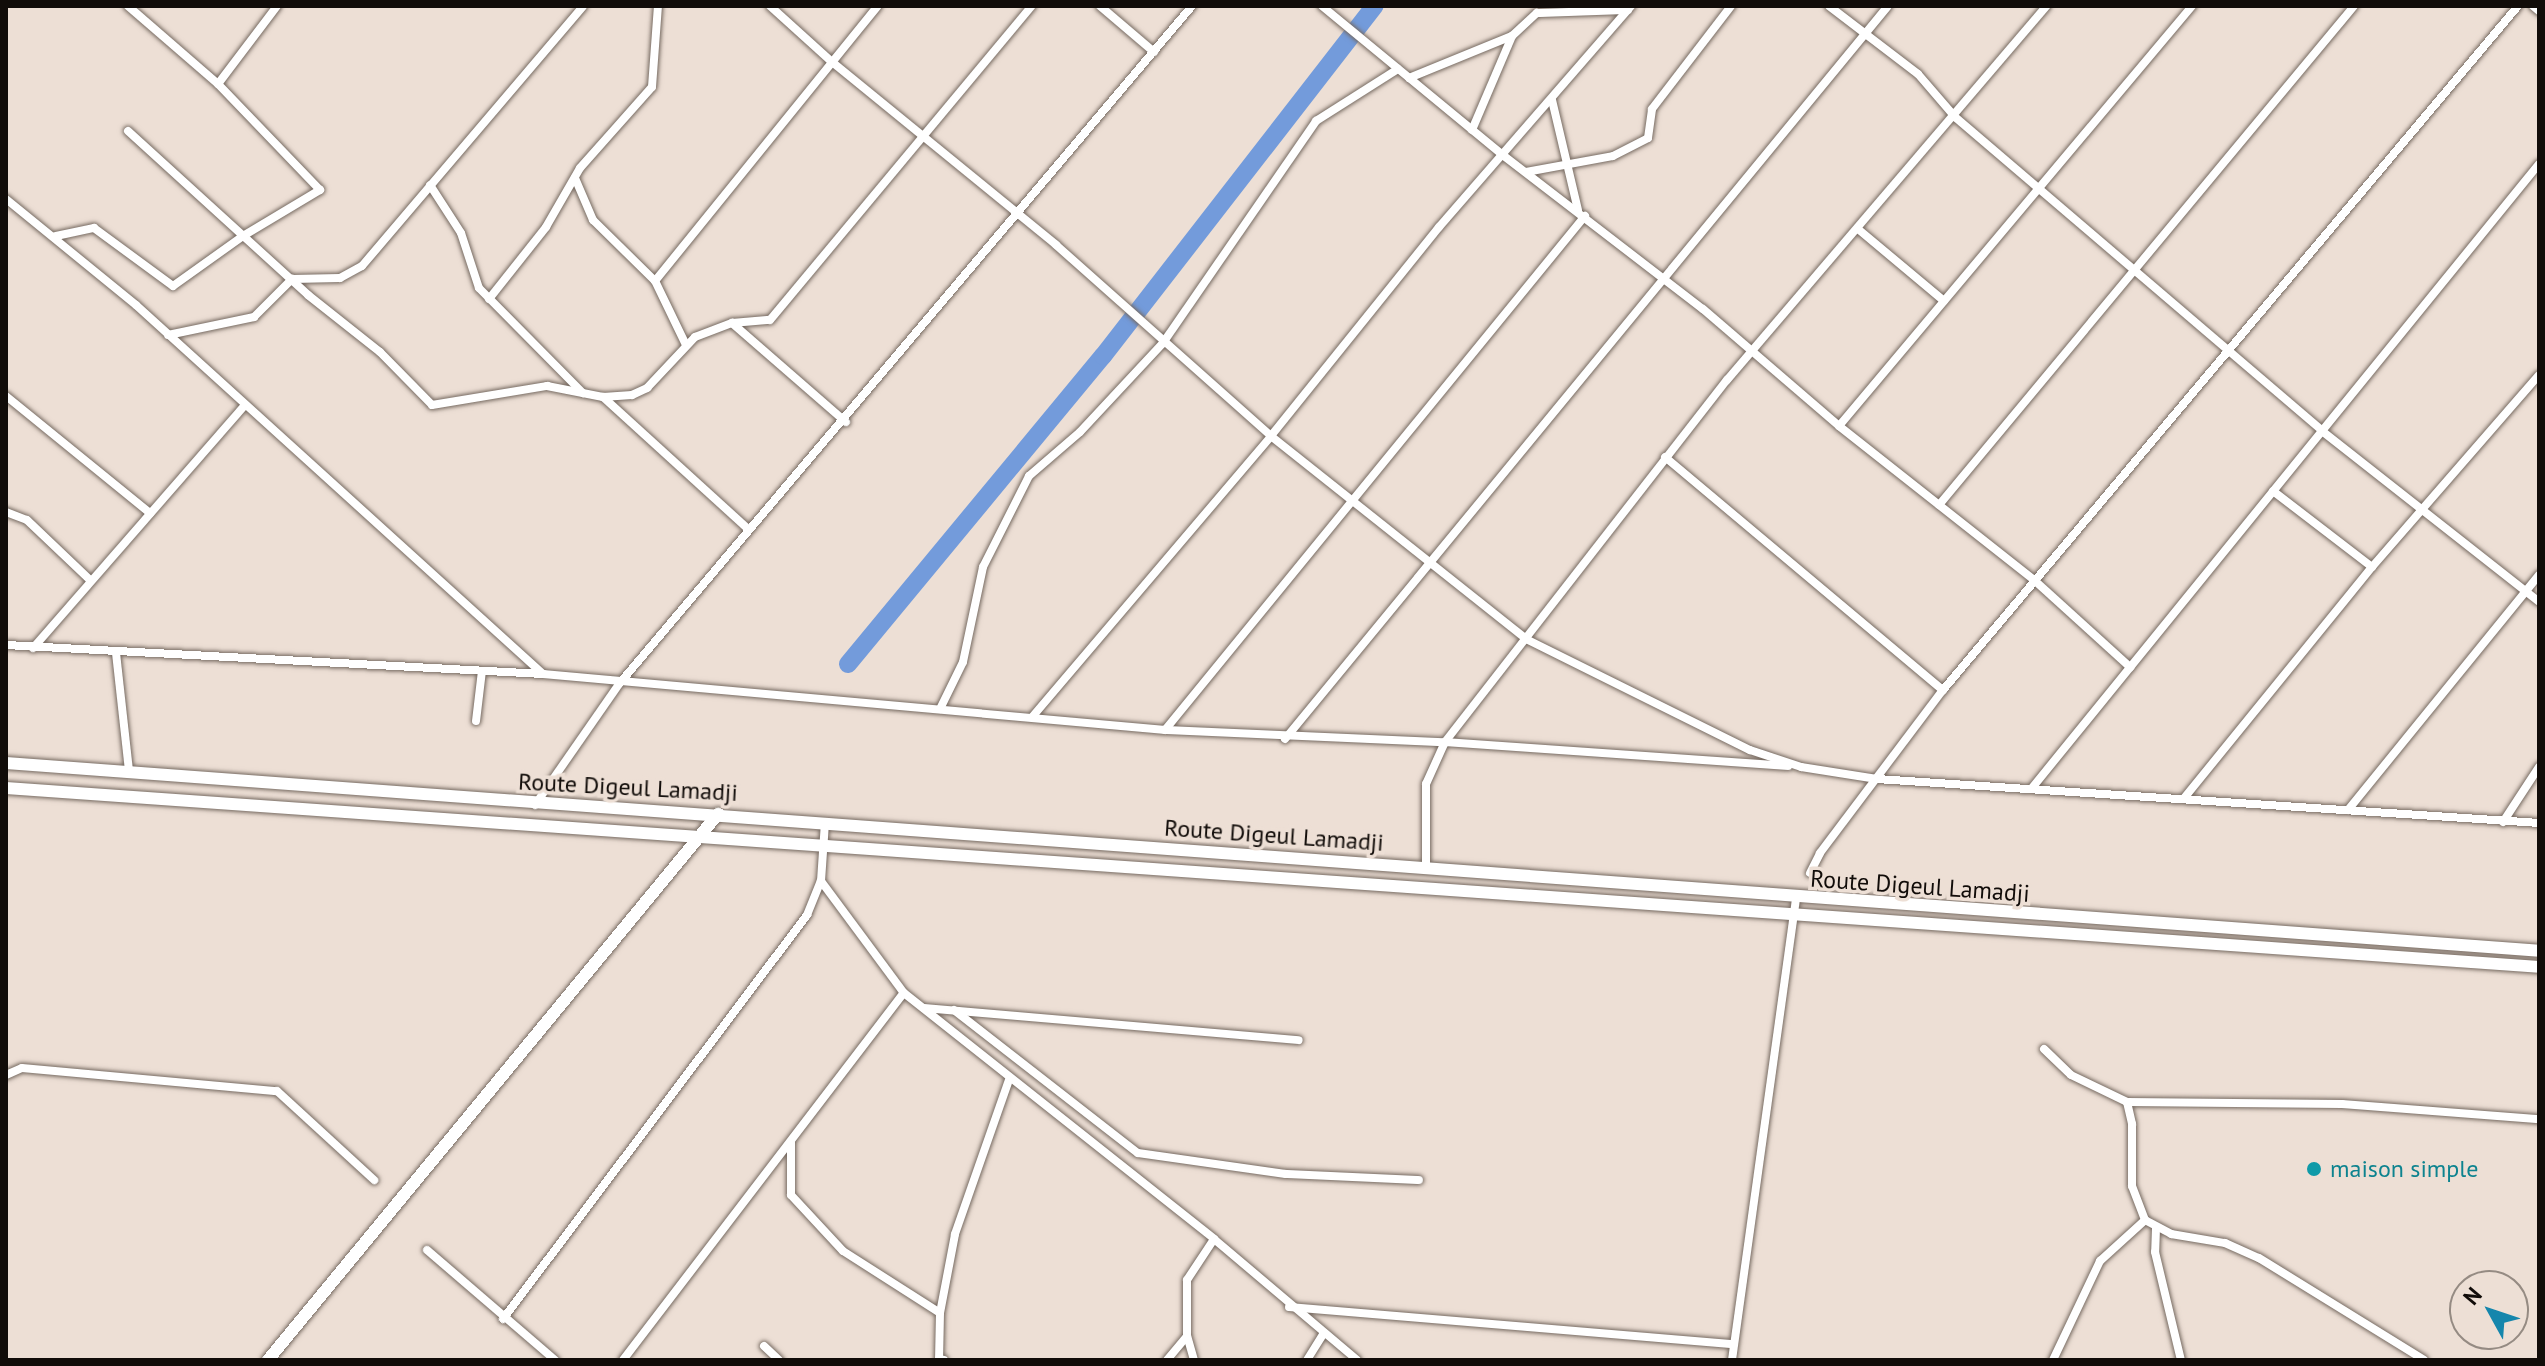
<!DOCTYPE html>
<html>
<head>
<meta charset="utf-8">
<style>
	body { margin:0 }
	#map { position:relative; width:2545px; height:1366px; overflow:hidden; background:#eddfd5; font-family:"PT Sans",sans-serif }
	div>[style] { position:absolute }
	[style*='--x'] { left:calc(var(--x)*1px); top:calc(var(--y)*1px); width:calc(var(--w)*1px); rotate:calc(var(--a)*1deg) }
	.river>* { height:18px; margin:-9px; padding:0 9px; transform-origin:9px; border-radius:9px; background:#739bdb }
	.roads { filter:drop-shadow(0 0 2px #766a61) drop-shadow(0 0 2px #766a61) }
	.street>* { height:8px; margin:-4px; padding:0 4px; transform-origin:4px; border-radius:4px; background:#fff }
	.secondary>* { height:12px; margin:-6px; padding:0 6px; transform-origin:6px; border-radius:6px; background:#fff }
	.dots>* { width:22px; height:22px; translate:-50% -50%; box-sizing:border-box; border:4px solid #eddfd5; border-radius:50% }
	span { translate:-50% -50%; white-space:nowrap; text-align:center; line-height:1.15; -webkit-text-stroke:7px #eddfd5; paint-order:stroke }
	.street-label { font-size:24px; color:#110c09 }
	.culture-label { font-size:24px; color:#0d838f }
	.left { translate:0 -50%; text-align:left }
	.frame { position:absolute; inset:0; border:8px solid #110c09; pointer-events:none }
	.north { position:absolute; left:2449px; top:1270px; width:80px; height:80px; box-sizing:border-box; background:#eddfd5; border:2px solid #958b83; border-radius:50%; rotate:310deg; font-size:22px; font-weight:700; line-height:32px; text-align:center; color:#110c09 }
	.north::after { content:''; display:block; margin:auto; width:28px; height:36px; background:#1586ac; clip-path:polygon(50% 0,100% 100%,50% 72%,0 100%) }
</style>
</head>
<body>
<div id="map">
	<div class="river">
		<i style="--x:848;--y:664;--w:400;--a:-50.4"></i>
		<i style="--x:1103;--y:356;--w:443;--a:-52.2"></i>
	</div>
	<div class="roads">
		<div class="street">
			<i style="--x:128;--y:6;--w:119;--a:40.9"></i>
			<i style="--x:770;--y:6;--w:84;--a:42.1"></i>
			<i style="--x:832;--y:62;--w:289;--a:39.2"></i>
			<i style="--x:1056;--y:245;--w:288;--a:41.6"></i>
			<i style="--x:1271;--y:436;--w:326;--a:38.5"></i>
			<i style="--x:1526;--y:639;--w:250;--a:26.4"></i>
			<i style="--x:1750;--y:750;--w:54;--a:18.4"></i>
			<i style="--x:1801;--y:767;--w:77;--a:9"></i>
			<i style="--x:1877;--y:779;--w:663;--a:3.8"></i>
			<i style="--x:1100;--y:6;--w:71;--a:40.4"></i>
			<i style="--x:1322;--y:6;--w:236;--a:39.5"></i>
			<i style="--x:1504;--y:156;--w:251;--a:37.6"></i>
			<i style="--x:1703;--y:309;--w:179;--a:40.7"></i>
			<i style="--x:1839;--y:426;--w:248;--a:38.3"></i>
			<i style="--x:2034;--y:580;--w:130;--a:42.2"></i>
			<i style="--x:1829;--y:6;--w:112;--a:37.4"></i>
			<i style="--x:1918;--y:74;--w:57;--a:49.3"></i>
			<i style="--x:1955;--y:117;--w:483;--a:40.5"></i>
			<i style="--x:2322;--y:431;--w:276;--a:38.2"></i>
			<i style="--x:2533;--y:6;--w:8;--a:40"></i>
			<i style="--x:1409;--y:78;--w:111;--a:-22.2"></i>
			<i style="--x:1512;--y:36;--w:34;--a:-43"></i>
			<i style="--x:1537;--y:13;--w:91;--a:-1.9"></i>
			<i style="--x:1552;--y:100;--w:113;--a:76.7"></i>
			<i style="--x:1472;--y:130;--w:102;--a:-66.9"></i>
			<i style="--x:128;--y:131;--w:244;--a:42.3"></i>
			<i style="--x:308;--y:295;--w:92;--a:38.4"></i>
			<i style="--x:380;--y:352;--w:74;--a:45.5"></i>
			<i style="--x:432;--y:405;--w:117;--a:-9.4"></i>
			<i style="--x:547;--y:386;--w:57;--a:11.1"></i>
			<i style="--x:603;--y:397;--w:29;--a:-4"></i>
			<i style="--x:632;--y:395;--w:17;--a:-25"></i>
			<i style="--x:647;--y:388;--w:70;--a:-46.7"></i>
			<i style="--x:695;--y:337;--w:40;--a:-21"></i>
			<i style="--x:732;--y:323;--w:38;--a:-5"></i>
			<i style="--x:770;--y:320;--w:409;--a:-50.2"></i>
			<i style="--x:1526;--y:172;--w:88;--a:-10.4"></i>
			<i style="--x:1613;--y:156;--w:39;--a:-27"></i>
			<i style="--x:1648;--y:138;--w:29;--a:-82"></i>
			<i style="--x:1652;--y:109;--w:130;--a:-52.5"></i>
			<i style="--x:575;--y:178;--w:46;--a:66.8"></i>
			<i style="--x:593;--y:220;--w:87;--a:44.5"></i>
			<i style="--x:430;--y:185;--w:57;--a:57.1"></i>
			<i style="--x:461;--y:233;--w:58;--a:71.9"></i>
			<i style="--x:479;--y:288;--w:148;--a:45.3"></i>
			<i style="--x:6;--y:199;--w:168;--a:39.2"></i>
			<i style="--x:136;--y:305;--w:549;--a:42.2"></i>
			<i style="--x:1858;--y:229;--w:112;--a:39.9"></i>
			<i style="--x:56;--y:236;--w:39;--a:-12"></i>
			<i style="--x:94;--y:228;--w:98;--a:36.3"></i>
			<i style="--x:173;--y:286;--w:86;--a:-35.5"></i>
			<i style="--x:243;--y:236;--w:90;--a:-30.9"></i>
			<i style="--x:320;--y:190;--w:147;--a:-133.9"></i>
			<i style="--x:218;--y:84;--w:98;--a:-52.9"></i>
			<i style="--x:489;--y:299;--w:92;--a:-51.6"></i>
			<i style="--x:546;--y:227;--w:68;--a:-60"></i>
			<i style="--x:580;--y:168;--w:108;--a:-48.4"></i>
			<i style="--x:652;--y:87;--w:81;--a:-85.8"></i>
			<i style="--x:732;--y:323;--w:151;--a:41"></i>
			<i style="--x:168;--y:335;--w:88;--a:-11.8"></i>
			<i style="--x:254;--y:317;--w:54;--a:-45"></i>
			<i style="--x:292;--y:279;--w:48;--a:-1.2"></i>
			<i style="--x:340;--y:278;--w:25;--a:-29"></i>
			<i style="--x:362;--y:266;--w:341;--a:-49.6"></i>
			<i style="--x:686;--y:345;--w:71;--a:-115.8"></i>
			<i style="--x:655;--y:281;--w:354;--a:-51"></i>
			<i style="--x:6;--y:396;--w:186;--a:39.1"></i>
			<i style="--x:603;--y:397;--w:197;--a:42.3"></i>
			<i style="--x:1839;--y:426;--w:549;--a:-49.95"></i>
			<i style="--x:1665;--y:457;--w:363;--a:40"></i>
			<i style="--x:2273;--y:491;--w:125;--a:37.5"></i>
			<i style="--x:1939;--y:505;--w:649;--a:-50.25"></i>
			<i style="--x:6;--y:512;--w:22;--a:21"></i>
			<i style="--x:27;--y:520;--w:88;--a:43.6"></i>
			<i style="--x:6;--y:645;--w:538;--a:3.09"></i>
			<i style="--x:543;--y:674;--w:625;--a:5.14"></i>
			<i style="--x:1165;--y:730;--w:280;--a:2.5"></i>
			<i style="--x:1445;--y:742;--w:344;--a:4"></i>
			<i style="--x:33;--y:648;--w:321;--a:-48.9"></i>
			<i style="--x:116;--y:653;--w:119;--a:83.7"></i>
			<i style="--x:940;--y:709;--w:52;--a:-63.9"></i>
			<i style="--x:963;--y:662;--w:97;--a:-78.1"></i>
			<i style="--x:983;--y:567;--w:102;--a:-63.2"></i>
			<i style="--x:1029;--y:476;--w:67;--a:-40.8"></i>
			<i style="--x:1080;--y:432;--w:122;--a:-47"></i>
			<i style="--x:1163;--y:343;--w:270;--a:-55.4"></i>
			<i style="--x:1316;--y:121;--w:97;--a:-32.4"></i>
			<i style="--x:1033;--y:716;--w:367;--a:-49.6"></i>
			<i style="--x:1271;--y:436;--w:268;--a:-51.2"></i>
			<i style="--x:1439;--y:227;--w:293;--a:-49"></i>
			<i style="--x:476;--y:721;--w:50;--a:-83.2"></i>
			<i style="--x:1165;--y:730;--w:664;--a:-50.75"></i>
			<i style="--x:1285;--y:739;--w:949;--a:-50.56"></i>
			<i style="--x:2032;--y:788;--w:804;--a:-50.91"></i>
			<i style="--x:2185;--y:797;--w:296;--a:-50.9"></i>
			<i style="--x:2372;--y:567;--w:254;--a:-49"></i>
			<i style="--x:535;--y:805;--w:147;--a:-55.2"></i>
			<i style="--x:619;--y:684;--w:888;--a:-49.8"></i>
			<i style="--x:2348;--y:810;--w:303;--a:-50.9"></i>
			<i style="--x:2503;--y:822;--w:66;--a:-56.8"></i>
			<i style="--x:1426;--y:868;--w:84;--a:-90"></i>
			<i style="--x:1426;--y:784;--w:46;--a:-65.7"></i>
			<i style="--x:1445;--y:742;--w:459;--a:-52.1"></i>
			<i style="--x:1727;--y:380;--w:492;--a:-49.5"></i>
			<i style="--x:1810;--y:873;--w:22;--a:-63"></i>
			<i style="--x:1820;--y:853;--w:204;--a:-53"></i>
			<i style="--x:1943;--y:690;--w:894;--a:-49.95"></i>
			<i style="--x:821;--y:881;--w:139;--a:53.5"></i>
			<i style="--x:904;--y:993;--w:396;--a:38.4"></i>
			<i style="--x:1214;--y:1239;--w:187;--a:40.2"></i>
			<i style="--x:924;--y:1008;--w:376;--a:4.9"></i>
			<i style="--x:954;--y:1010;--w:233;--a:37.9"></i>
			<i style="--x:1138;--y:1153;--w:149;--a:8.1"></i>
			<i style="--x:1286;--y:1174;--w:133;--a:2.6"></i>
			<i style="--x:2044;--y:1049;--w:37;--a:44"></i>
			<i style="--x:2071;--y:1075;--w:62;--a:25.7"></i>
			<i style="--x:2127;--y:1102;--w:23;--a:77"></i>
			<i style="--x:2132;--y:1124;--w:62;--a:90"></i>
			<i style="--x:2132;--y:1186;--w:36;--a:69"></i>
			<i style="--x:2145;--y:1220;--w:30;--a:28"></i>
			<i style="--x:2171;--y:1234;--w:55;--a:9.5"></i>
			<i style="--x:2225;--y:1243;--w:37;--a:24"></i>
			<i style="--x:2259;--y:1258;--w:194;--a:31.7"></i>
			<i style="--x:6;--y:1075;--w:17;--a:-24"></i>
			<i style="--x:22;--y:1068;--w:256;--a:5.2"></i>
			<i style="--x:277;--y:1091;--w:132;--a:42.5"></i>
			<i style="--x:2127;--y:1102;--w:215;--a:0.5"></i>
			<i style="--x:2342;--y:1104;--w:198;--a:4.4"></i>
			<i style="--x:791;--y:1142;--w:53;--a:90"></i>
			<i style="--x:791;--y:1195;--w:76;--a:47.1"></i>
			<i style="--x:843;--y:1251;--w:115;--a:32.6"></i>
			<i style="--x:940;--y:1313;--w:46;--a:91.2"></i>
			<i style="--x:939;--y:1359;--w:5;--a:11"></i>
			<i style="--x:2156;--y:1228;--w:24;--a:92"></i>
			<i style="--x:2155;--y:1252;--w:111;--a:76.5"></i>
			<i style="--x:427;--y:1250;--w:169;--a:40.7"></i>
			<i style="--x:1289;--y:1307;--w:446;--a:4.8"></i>
			<i style="--x:940;--y:1313;--w:80;--a:-79.2"></i>
			<i style="--x:955;--y:1234;--w:163;--a:-70.7"></i>
			<i style="--x:503;--y:1319;--w:506;--a:-53.04"></i>
			<i style="--x:807;--y:915;--w:37;--a:-68"></i>
			<i style="--x:821;--y:881;--w:59;--a:-86.1"></i>
			<i style="--x:764;--y:1346;--w:21;--a:43"></i>
			<i style="--x:623;--y:1360;--w:462;--a:-52.6"></i>
			<i style="--x:1167;--y:1360;--w:31;--a:-50"></i>
			<i style="--x:1194;--y:1360;--w:25;--a:-106"></i>
			<i style="--x:1187;--y:1336;--w:56;--a:-90"></i>
			<i style="--x:1187;--y:1280;--w:49;--a:-56.6"></i>
			<i style="--x:1307;--y:1360;--w:32;--a:-58"></i>
			<i style="--x:1732;--y:1360;--w:465;--a:-82.1"></i>
			<i style="--x:2053;--y:1360;--w:110;--a:-64.6"></i>
			<i style="--x:2100;--y:1261;--w:61;--a:-42.3"></i>
		</div>
		<div class="secondary">
			<i style="--x:6;--y:763;--w:2540;--a:4.24"></i>
			<i style="--x:6;--y:788;--w:2539;--a:4.04"></i>
			<i style="--x:268;--y:1360;--w:708;--a:-50.51"></i>
		</div>
	</div>
	<div class="dots">
		<i style="left:2314px;top:1169px;background:#0f9aa8"></i>
	</div>
	<div class="street-label">
		<span style="left:628px;top:787px;rotate:3deg">Route Digeul Lamadji</span>
		<span style="left:1274px;top:835px;rotate:4deg">Route Digeul Lamadji</span>
		<span style="left:1920px;top:886px;rotate:4deg">Route Digeul Lamadji</span>
	</div>
	<div class="culture-label">
		<span class="left" style="left:2330px;top:1169px">maison simple</span>
	</div>
	<div class="frame"></div>
	<div class="north">N</div>
</div>
</body>
</html>
